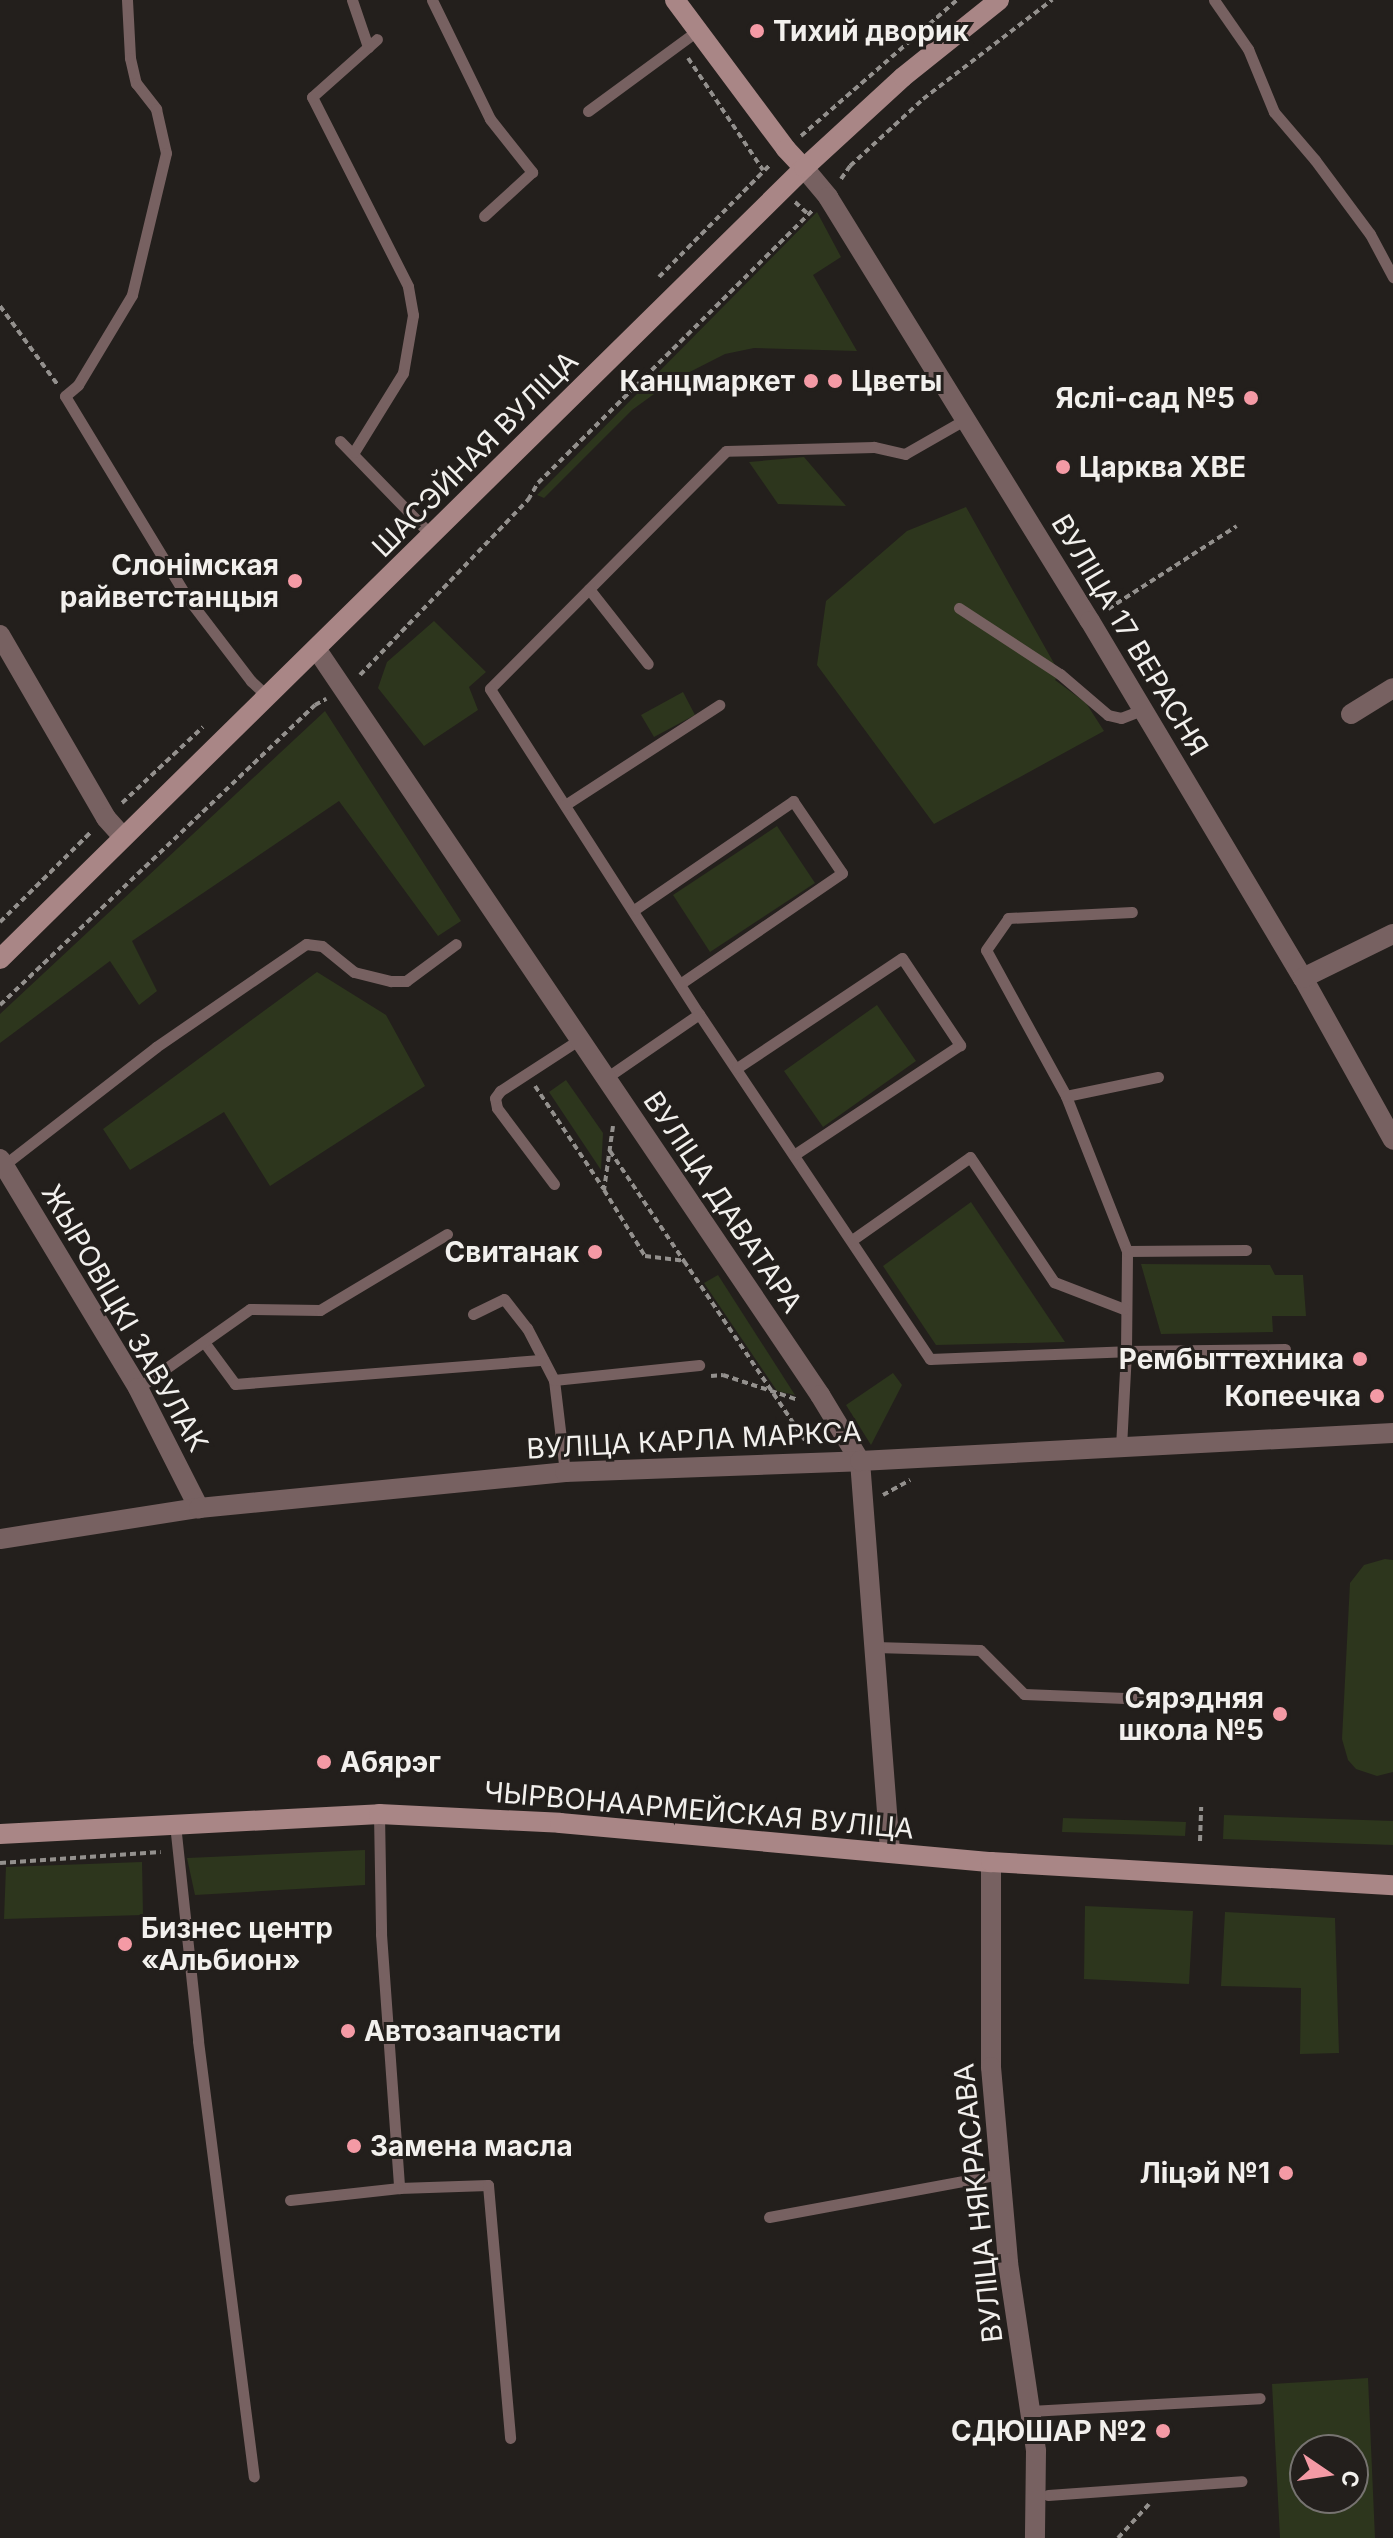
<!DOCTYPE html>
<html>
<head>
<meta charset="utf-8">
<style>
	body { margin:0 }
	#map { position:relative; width:1393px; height:2538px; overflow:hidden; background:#231f1c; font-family:Inter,sans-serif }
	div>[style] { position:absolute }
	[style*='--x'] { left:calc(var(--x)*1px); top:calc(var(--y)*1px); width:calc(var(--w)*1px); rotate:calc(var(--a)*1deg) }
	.green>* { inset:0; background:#2d361d }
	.path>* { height:4px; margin-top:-2px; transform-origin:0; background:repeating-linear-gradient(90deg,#93908d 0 6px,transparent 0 10px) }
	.service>* { height:11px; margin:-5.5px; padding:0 5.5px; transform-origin:5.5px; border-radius:5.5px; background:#776161 }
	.minor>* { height:20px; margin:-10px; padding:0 10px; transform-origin:10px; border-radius:10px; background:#776161 }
	.tertiary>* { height:20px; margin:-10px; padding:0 10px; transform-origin:10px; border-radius:10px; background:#776161 }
	.secondary>* { height:20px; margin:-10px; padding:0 10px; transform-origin:10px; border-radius:10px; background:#a98686 }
	.dots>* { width:22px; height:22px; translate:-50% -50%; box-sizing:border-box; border:4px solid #231f1c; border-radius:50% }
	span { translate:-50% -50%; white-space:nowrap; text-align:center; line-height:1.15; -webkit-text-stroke:6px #231f1c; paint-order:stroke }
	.poi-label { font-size:28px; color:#f2f0ed; font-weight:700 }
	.left { translate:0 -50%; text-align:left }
	.right { translate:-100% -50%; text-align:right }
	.street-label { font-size:28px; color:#f2f0ed }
	.north { position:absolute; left:1289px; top:2434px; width:80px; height:80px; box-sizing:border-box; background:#231f1c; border:2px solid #767370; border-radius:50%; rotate:103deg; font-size:22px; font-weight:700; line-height:32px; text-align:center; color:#f2f0ed }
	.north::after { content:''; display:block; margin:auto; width:28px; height:36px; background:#f49aa5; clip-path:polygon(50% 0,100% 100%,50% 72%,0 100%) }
</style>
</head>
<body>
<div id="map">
	<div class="green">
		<i style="clip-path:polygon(817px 212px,841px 257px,813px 275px,857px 351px,754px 348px,725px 354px,672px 381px,632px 410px,544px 498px,537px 495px)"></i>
		<i style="clip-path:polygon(804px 457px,846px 506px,778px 504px,749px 462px)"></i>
		<i style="clip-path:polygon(966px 507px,1060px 674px,1055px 680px,1086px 703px,1104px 731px,934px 824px,817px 665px,826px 601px,907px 531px)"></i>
		<i style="clip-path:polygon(434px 621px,486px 672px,469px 687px,478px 710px,424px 746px,378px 688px,387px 662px)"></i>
		<i style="clip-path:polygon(683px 692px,695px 715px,654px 737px,641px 715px)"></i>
		<i style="clip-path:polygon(325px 711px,461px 921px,438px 936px,339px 801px,132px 941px,157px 991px,139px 1005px,110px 961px,0 1043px,0 1014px)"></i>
		<i style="clip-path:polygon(777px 826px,815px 883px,710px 952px,673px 895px)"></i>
		<i style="clip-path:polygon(317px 972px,386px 1015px,425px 1086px,270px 1186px,224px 1112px,130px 1170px,103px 1129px)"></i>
		<i style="clip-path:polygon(877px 1005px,916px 1061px,823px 1127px,784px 1071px)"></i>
		<i style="clip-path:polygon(566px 1080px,603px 1133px,601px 1170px,549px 1092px)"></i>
		<i style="clip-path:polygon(971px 1202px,1065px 1342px,936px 1345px,883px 1266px)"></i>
		<i style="clip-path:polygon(1141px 1264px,1270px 1265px,1275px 1275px,1303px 1275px,1306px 1316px,1272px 1316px,1273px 1332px,1161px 1334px)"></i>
		<i style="clip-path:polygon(718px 1275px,795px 1395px,777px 1391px,704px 1283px)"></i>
		<i style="clip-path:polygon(893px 1373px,902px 1385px,871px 1445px,846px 1405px)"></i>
		<i style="clip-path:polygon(1385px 1559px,1393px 1560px,1393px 1772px,1377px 1776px,1356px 1769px,1348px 1760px,1342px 1739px,1350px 1583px,1364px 1565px)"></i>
		<i style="clip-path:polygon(1224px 1815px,1393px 1821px,1393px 1845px,1223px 1839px)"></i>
		<i style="clip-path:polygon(1063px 1818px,1186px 1822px,1185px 1836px,1062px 1832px)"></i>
		<i style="clip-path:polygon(365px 1850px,365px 1885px,195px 1895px,187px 1858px)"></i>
		<i style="clip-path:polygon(142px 1862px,143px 1915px,4px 1919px,6px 1867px)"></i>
		<i style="clip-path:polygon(1085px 1906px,1193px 1911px,1189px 1984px,1084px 1979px)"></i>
		<i style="clip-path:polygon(1225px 1912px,1335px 1918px,1339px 2053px,1300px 2054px,1301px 1988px,1221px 1986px)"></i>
		<i style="clip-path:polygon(evenodd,1368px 2378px,1375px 2538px,1280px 2538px,1272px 2384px,1368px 2378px,1353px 2450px,1353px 2498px,1305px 2498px,1305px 2450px,1353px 2450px)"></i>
	</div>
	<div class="path">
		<i style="--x:688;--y:58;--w:135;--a:56.2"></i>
		<i style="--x:801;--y:136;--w:207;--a:-41.1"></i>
		<i style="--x:841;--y:179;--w:16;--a:-55"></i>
		<i style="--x:850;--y:166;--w:99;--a:-42.5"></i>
		<i style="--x:923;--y:99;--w:163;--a:-37.5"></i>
		<i style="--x:795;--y:202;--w:18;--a:43"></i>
		<i style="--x:659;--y:277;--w:159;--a:-45.3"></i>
		<i style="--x:0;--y:306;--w:97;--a:53.8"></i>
		<i style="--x:1108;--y:609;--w:153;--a:-32.8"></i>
		<i style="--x:360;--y:675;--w:243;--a:-46.2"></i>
		<i style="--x:528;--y:500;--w:20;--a:-60"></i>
		<i style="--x:538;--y:483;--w:389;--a:-44.8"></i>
		<i style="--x:122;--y:803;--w:111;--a:-43.2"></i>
		<i style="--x:0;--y:922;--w:129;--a:-44.7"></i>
		<i style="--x:0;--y:1005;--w:435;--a:-43.6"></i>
		<i style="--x:315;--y:705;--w:13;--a:-29"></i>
		<i style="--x:535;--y:1086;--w:123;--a:56.3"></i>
		<i style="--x:613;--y:1126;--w:65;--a:98"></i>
		<i style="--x:604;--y:1190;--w:78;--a:58.2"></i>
		<i style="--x:645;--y:1256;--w:39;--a:7"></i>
		<i style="--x:684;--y:1261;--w:218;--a:56"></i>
		<i style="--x:610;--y:1151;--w:133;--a:56.1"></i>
		<i style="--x:711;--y:1376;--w:12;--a:-5"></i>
		<i style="--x:723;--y:1375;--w:79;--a:18.4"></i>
		<i style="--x:883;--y:1495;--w:31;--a:-29"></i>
		<i style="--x:1200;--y:1841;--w:34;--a:-88"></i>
		<i style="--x:0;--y:1863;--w:161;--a:-3.9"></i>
		<i style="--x:1118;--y:2538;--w:46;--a:-47.6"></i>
	</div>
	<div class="service">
		<i style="--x:127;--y:0;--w:58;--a:87"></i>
		<i style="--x:130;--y:58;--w:26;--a:77"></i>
		<i style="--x:136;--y:83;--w:33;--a:52"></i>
		<i style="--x:156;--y:109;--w:45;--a:77.2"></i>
		<i style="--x:166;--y:153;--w:146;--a:103.5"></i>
		<i style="--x:132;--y:295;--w:105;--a:121"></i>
		<i style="--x:78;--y:385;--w:17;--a:140"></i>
		<i style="--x:65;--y:396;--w:234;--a:58.8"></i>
		<i style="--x:186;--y:596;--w:107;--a:52.6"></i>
		<i style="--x:251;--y:681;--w:25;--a:43"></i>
		<i style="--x:352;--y:0;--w:50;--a:71.2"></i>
		<i style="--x:432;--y:0;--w:132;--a:64"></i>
		<i style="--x:490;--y:119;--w:68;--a:51.6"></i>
		<i style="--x:532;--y:172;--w:65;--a:137.5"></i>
		<i style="--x:1214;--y:0;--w:60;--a:55.2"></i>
		<i style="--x:1248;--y:49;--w:68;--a:67.6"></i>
		<i style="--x:1274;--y:112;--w:63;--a:49.5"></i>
		<i style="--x:1315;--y:160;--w:92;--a:53.4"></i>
		<i style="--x:1370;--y:234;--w:49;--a:61.9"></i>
		<i style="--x:588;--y:111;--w:135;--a:-36.3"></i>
		<i style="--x:966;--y:419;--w:70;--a:150.2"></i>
		<i style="--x:905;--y:454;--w:32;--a:-167"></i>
		<i style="--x:874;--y:447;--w:148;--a:178.5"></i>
		<i style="--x:726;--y:451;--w:335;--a:134.8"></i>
		<i style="--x:490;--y:689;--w:386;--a:57.3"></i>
		<i style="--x:699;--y:1014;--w:415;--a:56.2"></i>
		<i style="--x:930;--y:1359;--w:196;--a:-2.3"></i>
		<i style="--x:1126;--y:1351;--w:100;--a:-89.4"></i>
		<i style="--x:1127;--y:1251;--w:167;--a:-111.5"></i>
		<i style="--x:1066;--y:1096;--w:166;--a:-118.7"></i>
		<i style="--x:986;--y:950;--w:39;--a:-55"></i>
		<i style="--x:1008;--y:918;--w:124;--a:-2.8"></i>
		<i style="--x:340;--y:441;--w:132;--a:45.9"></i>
		<i style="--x:354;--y:452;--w:93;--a:-58.2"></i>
		<i style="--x:403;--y:373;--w:59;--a:-80.2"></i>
		<i style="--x:413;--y:315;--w:29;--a:-100"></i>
		<i style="--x:408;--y:286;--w:212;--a:-116.9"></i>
		<i style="--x:312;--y:97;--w:87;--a:-41.7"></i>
		<i style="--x:589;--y:589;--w:95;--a:51.8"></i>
		<i style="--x:959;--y:608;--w:121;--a:33.2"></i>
		<i style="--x:1060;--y:674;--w:63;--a:40.5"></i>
		<i style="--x:1108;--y:715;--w:13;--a:13"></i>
		<i style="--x:1121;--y:718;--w:22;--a:-21"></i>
		<i style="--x:565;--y:805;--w:184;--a:-33"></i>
		<i style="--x:634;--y:910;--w:193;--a:-34.4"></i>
		<i style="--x:793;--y:801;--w:87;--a:55.8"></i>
		<i style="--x:842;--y:873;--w:196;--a:145.6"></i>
		<i style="--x:737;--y:1068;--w:198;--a:-33.7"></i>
		<i style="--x:902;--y:958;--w:105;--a:56.3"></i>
		<i style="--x:960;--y:1045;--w:199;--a:146.5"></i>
		<i style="--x:606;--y:1078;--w:113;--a:-34.5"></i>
		<i style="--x:1066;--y:1096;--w:94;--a:-11.7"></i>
		<i style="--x:4;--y:1165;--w:192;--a:-37.8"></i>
		<i style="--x:156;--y:1047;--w:182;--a:-34.5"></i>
		<i style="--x:306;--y:944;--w:16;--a:7"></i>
		<i style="--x:322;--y:946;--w:41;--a:39.1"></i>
		<i style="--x:354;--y:972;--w:38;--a:14"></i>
		<i style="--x:391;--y:981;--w:15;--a:0"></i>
		<i style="--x:406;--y:981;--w:62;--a:-36.5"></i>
		<i style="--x:554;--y:1184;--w:95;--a:-126.9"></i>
		<i style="--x:497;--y:1108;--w:10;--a:-101"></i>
		<i style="--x:495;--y:1098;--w:9;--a:-54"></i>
		<i style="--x:500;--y:1091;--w:95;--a:-33"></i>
		<i style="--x:852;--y:1240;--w:144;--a:-35.1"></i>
		<i style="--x:970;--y:1157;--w:151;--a:56.1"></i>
		<i style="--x:1054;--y:1282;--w:75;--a:21.1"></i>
		<i style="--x:1127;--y:1251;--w:119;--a:-0.5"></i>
		<i style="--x:473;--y:1314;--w:34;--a:-26"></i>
		<i style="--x:504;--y:1299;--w:37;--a:52"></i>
		<i style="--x:527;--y:1328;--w:59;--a:62.6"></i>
		<i style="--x:554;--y:1380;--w:93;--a:83.2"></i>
		<i style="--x:204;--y:1342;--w:52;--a:53.6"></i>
		<i style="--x:235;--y:1384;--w:309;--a:-4.5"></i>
		<i style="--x:554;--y:1380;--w:146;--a:-5.9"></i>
		<i style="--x:138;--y:1388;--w:137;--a:-35.2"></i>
		<i style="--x:250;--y:1309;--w:70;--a:0.8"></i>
		<i style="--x:320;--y:1310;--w:148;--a:-30.9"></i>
		<i style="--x:1121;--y:1447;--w:96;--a:-87"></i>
		<i style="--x:1126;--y:1351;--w:159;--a:-0.7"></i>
		<i style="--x:875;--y:1647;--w:105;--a:1.6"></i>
		<i style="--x:980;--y:1650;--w:62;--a:45"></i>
		<i style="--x:1024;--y:1694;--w:202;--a:2.3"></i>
		<i style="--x:379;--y:1814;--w:120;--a:89"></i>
		<i style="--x:381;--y:1934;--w:255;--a:85.9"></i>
		<i style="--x:399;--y:2188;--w:89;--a:-1.9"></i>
		<i style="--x:488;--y:2185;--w:254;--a:85"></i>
		<i style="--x:175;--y:1824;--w:218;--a:83.9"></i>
		<i style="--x:198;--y:2041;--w:439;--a:82.7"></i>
		<i style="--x:290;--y:2200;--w:110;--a:-6.3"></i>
		<i style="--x:769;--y:2217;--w:235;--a:-10.5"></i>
		<i style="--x:1030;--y:2411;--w:230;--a:-3.2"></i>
		<i style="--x:1048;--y:2495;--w:194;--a:-4.1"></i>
	</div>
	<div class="minor">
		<i style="--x:804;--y:168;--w:38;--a:50"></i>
		<i style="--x:828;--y:197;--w:498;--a:58.3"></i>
		<i style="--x:1090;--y:621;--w:416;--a:59.2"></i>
		<i style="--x:1303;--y:978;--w:185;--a:60.9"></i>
		<i style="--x:0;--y:635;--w:211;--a:59.9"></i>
		<i style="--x:106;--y:818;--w:25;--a:48"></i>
		<i style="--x:1351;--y:714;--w:49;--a:-31.8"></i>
		<i style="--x:1303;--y:978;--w:100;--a:-26.1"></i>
		<i style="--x:0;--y:1159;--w:267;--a:58.9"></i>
		<i style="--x:138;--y:1388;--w:135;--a:63.1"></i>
		<i style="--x:991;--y:1862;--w:205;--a:90"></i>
		<i style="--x:991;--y:2067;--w:197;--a:85"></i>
		<i style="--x:1008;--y:2263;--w:190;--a:81.5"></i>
		<i style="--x:1036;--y:2451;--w:87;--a:90.7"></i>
	</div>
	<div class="tertiary">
		<i style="--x:317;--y:650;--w:899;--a:55.97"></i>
		<i style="--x:820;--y:1395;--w:77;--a:58.8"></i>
		<i style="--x:860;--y:1461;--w:393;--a:85.6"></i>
		<i style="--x:0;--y:1539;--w:201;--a:-8.9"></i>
		<i style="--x:199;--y:1508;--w:368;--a:-5.6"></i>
		<i style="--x:565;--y:1472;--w:295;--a:-2.1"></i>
		<i style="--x:860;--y:1461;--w:534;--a:-3.01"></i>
	</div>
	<div class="secondary">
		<i style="--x:675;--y:0;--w:186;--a:53.3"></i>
		<i style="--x:786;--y:149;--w:26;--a:47"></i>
		<i style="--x:0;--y:959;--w:1128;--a:-44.53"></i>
		<i style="--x:804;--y:168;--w:134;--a:-42.6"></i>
		<i style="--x:903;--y:77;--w:123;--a:-38.7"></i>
		<i style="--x:0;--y:1834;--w:380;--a:-3"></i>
		<i style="--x:379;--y:1814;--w:181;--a:2.8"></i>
		<i style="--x:560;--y:1823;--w:433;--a:5.2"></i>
		<i style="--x:991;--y:1862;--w:403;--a:3.3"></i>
	</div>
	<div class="dots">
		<i style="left:757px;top:31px;background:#f49aa5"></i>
		<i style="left:811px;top:381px;background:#f49aa5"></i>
		<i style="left:835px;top:381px;background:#f49aa5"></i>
		<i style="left:1251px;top:398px;background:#f49aa5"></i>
		<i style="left:1063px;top:467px;background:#f49aa5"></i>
		<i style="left:295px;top:581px;background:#f49aa5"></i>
		<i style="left:595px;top:1252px;background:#f49aa5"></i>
		<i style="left:1360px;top:1359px;background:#f49aa5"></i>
		<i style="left:1377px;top:1396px;background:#f49aa5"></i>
		<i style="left:1280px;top:1714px;background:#f49aa5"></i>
		<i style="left:324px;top:1762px;background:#f49aa5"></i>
		<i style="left:125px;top:1944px;background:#f49aa5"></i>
		<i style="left:348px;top:2031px;background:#f49aa5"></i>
		<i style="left:354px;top:2146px;background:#f49aa5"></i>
		<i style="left:1286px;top:2173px;background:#f49aa5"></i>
		<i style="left:1163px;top:2431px;background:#f49aa5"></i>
	</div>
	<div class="poi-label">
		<span class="left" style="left:773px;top:31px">Тихий дворик</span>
		<span class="right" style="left:795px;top:381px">Канцмаркет</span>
		<span class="left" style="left:851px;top:381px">Цветы</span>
		<span class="right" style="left:1235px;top:398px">Яслі-сад №5</span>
		<span class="left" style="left:1079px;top:467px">Царква ХВЕ</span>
		<span class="right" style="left:279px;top:581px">Слонімская<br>райветстанцыя</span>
		<span class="right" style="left:579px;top:1252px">Свитанак</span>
		<span class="right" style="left:1344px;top:1359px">Рембыттехника</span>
		<span class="right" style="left:1361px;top:1396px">Копеечка</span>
		<span class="right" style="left:1264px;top:1714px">Сярэдняя<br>школа №5</span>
		<span class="left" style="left:340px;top:1762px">Абярэг</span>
		<span class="left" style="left:141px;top:1944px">Бизнес центр<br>«Альбион»</span>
		<span class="left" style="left:364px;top:2031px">Автозапчасти</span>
		<span class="left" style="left:370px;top:2146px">Замена масла</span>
		<span class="right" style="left:1270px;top:2173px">Ліцэй №1</span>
		<span class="right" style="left:1147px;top:2431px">СДЮШАР №2</span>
	</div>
	<div class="street-label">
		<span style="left:475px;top:454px;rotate:-45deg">ШАСЭЙНАЯ ВУЛІЦА</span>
		<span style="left:1130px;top:635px;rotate:59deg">ВУЛІЦА 17 ВЕРАСНЯ</span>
		<span style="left:723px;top:1202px;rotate:56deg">ВУЛІЦА ДАВАТАРА</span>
		<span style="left:125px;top:1318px;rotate:60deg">ЖЫРОВІЦКІ ЗАВУЛАК</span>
		<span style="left:694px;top:1440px;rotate:-3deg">ВУЛІЦА КАРЛА МАРКСА</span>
		<span style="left:699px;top:1810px;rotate:5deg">ЧЫРВОНААРМЕЙСКАЯ ВУЛІЦА</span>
		<span style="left:978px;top:2203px;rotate:-96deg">ВУЛІЦА НЯКРАСАВА</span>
	</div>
	<div class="north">С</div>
</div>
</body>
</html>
